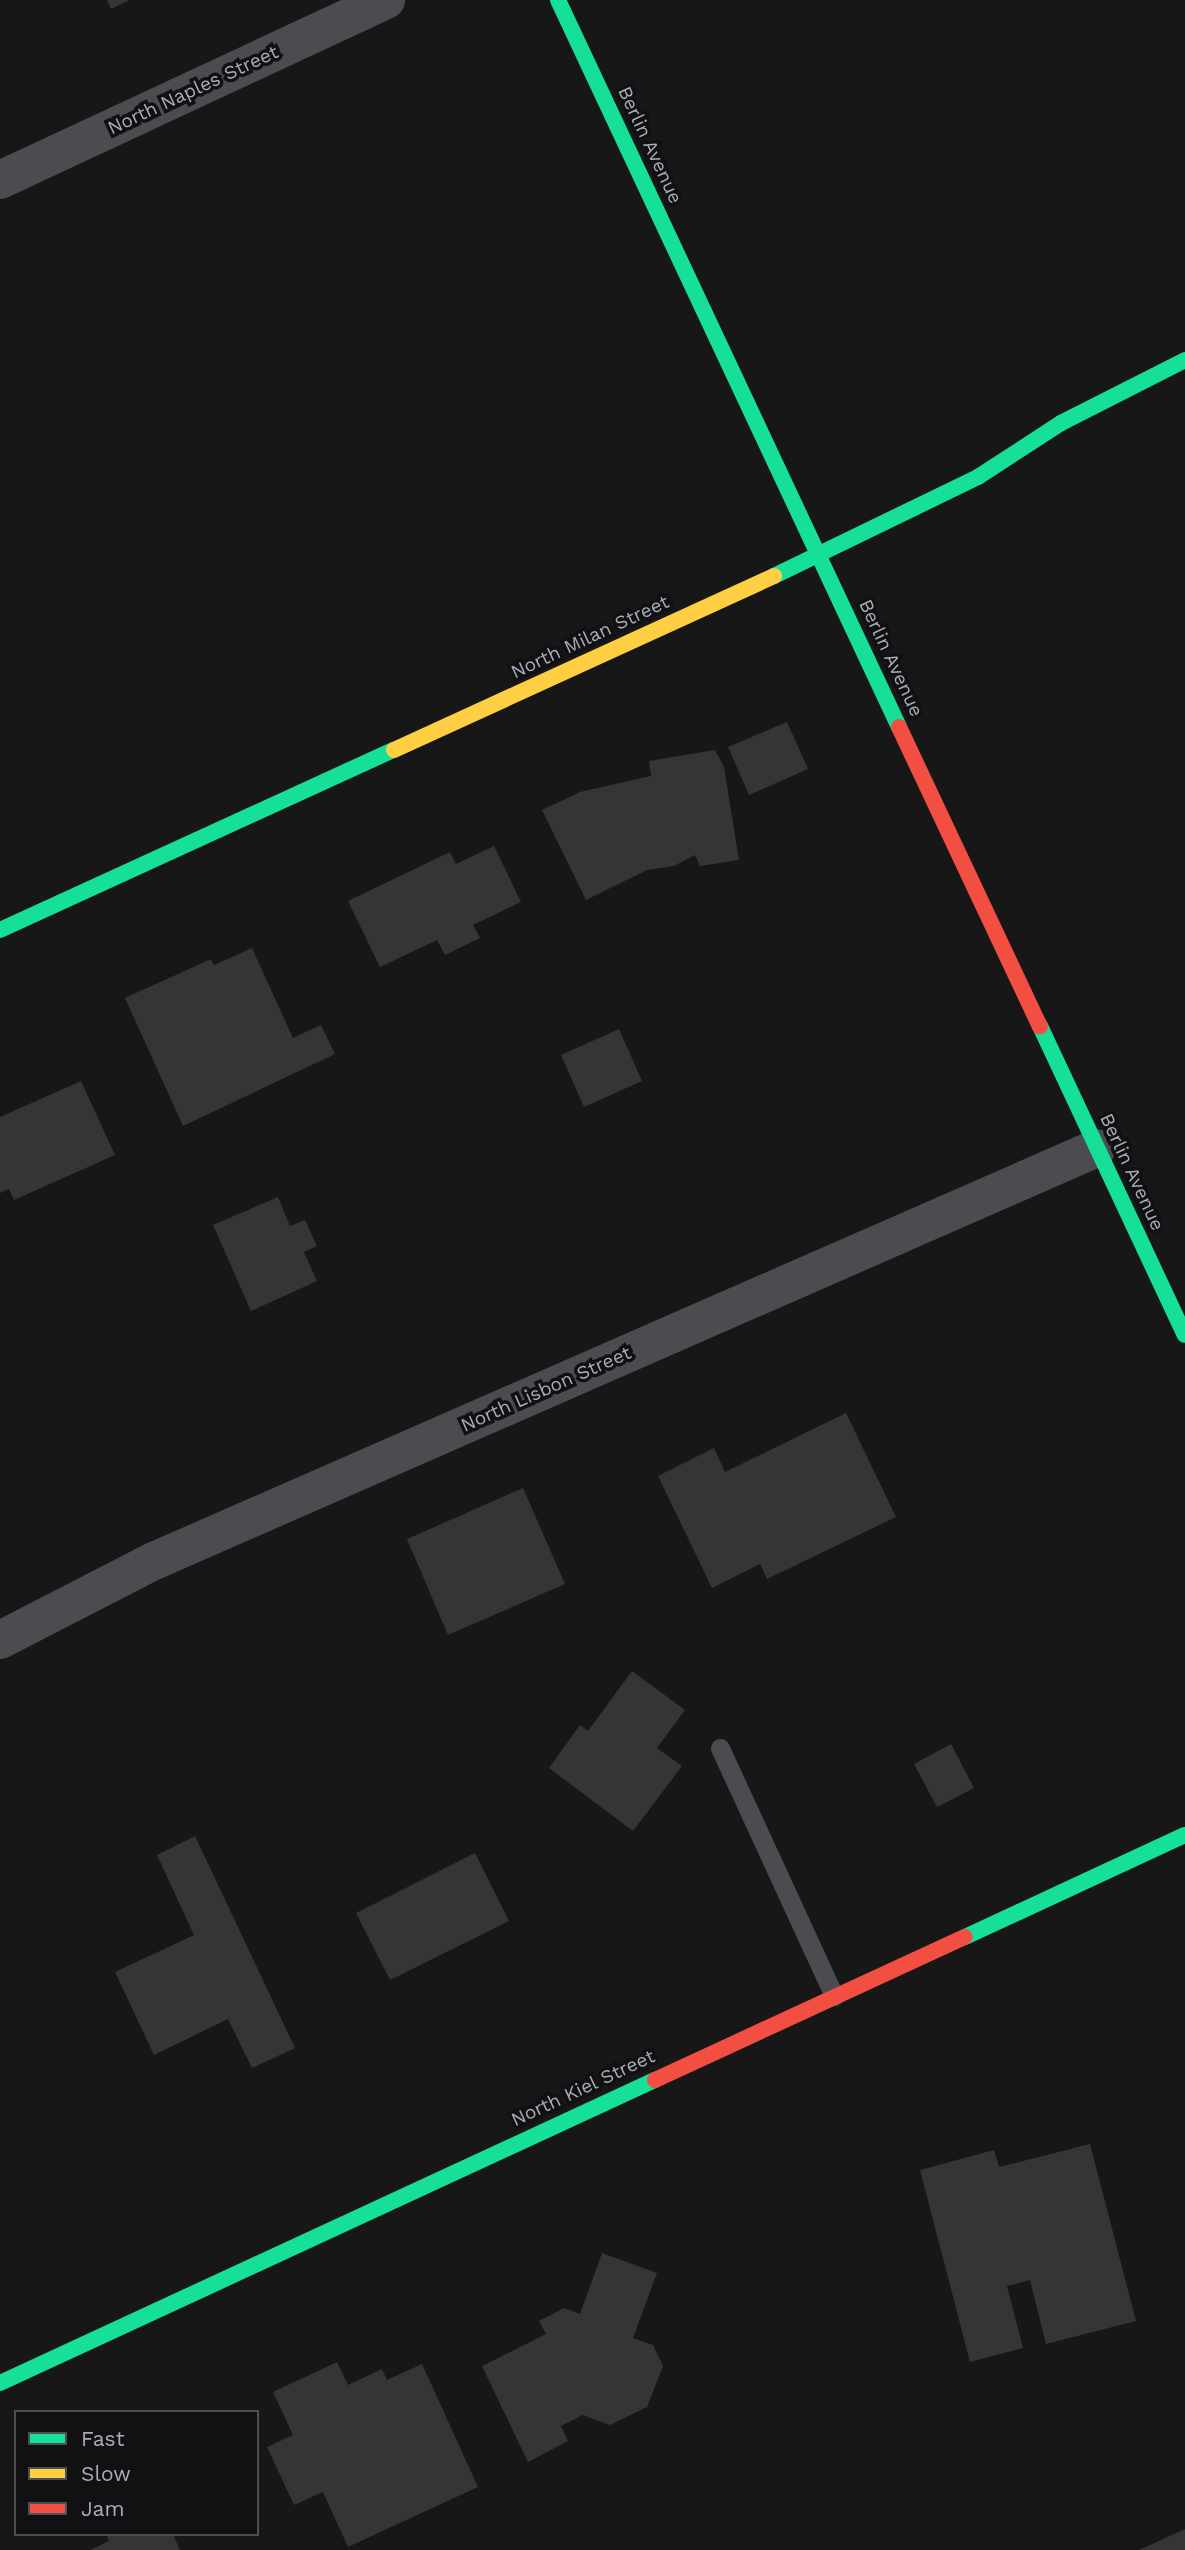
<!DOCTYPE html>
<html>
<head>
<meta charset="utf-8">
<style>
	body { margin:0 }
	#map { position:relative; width:1185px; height:2550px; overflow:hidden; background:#171717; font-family:"Work Sans",sans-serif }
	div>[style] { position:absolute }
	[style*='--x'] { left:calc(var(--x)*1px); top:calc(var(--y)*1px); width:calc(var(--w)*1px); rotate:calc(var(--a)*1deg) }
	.building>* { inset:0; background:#353536 }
	.lane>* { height:19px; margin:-9.5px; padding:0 9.5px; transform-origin:9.5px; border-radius:9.5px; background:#4b4c50 }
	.street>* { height:38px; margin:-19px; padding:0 19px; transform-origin:19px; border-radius:19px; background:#4b4c50 }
	.fast>* { height:16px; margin:-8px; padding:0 8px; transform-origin:8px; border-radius:8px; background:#16e098 }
	.slow>* { height:16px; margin:-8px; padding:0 8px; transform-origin:8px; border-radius:8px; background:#ffcf43 }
	.jam>* { height:16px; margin:-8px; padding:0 8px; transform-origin:8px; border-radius:8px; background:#f24e42 }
	span { translate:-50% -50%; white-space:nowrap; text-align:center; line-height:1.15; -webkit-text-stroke:7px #111113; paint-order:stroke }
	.street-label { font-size:19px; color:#a8adb8 }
	.legend { position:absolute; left:14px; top:2410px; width:245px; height:126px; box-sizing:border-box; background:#111113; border:2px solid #4d4f55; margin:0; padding:9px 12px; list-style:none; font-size:21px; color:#a8adb8 }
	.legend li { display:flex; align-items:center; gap:14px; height:35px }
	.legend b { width:35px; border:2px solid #4d4f55 }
</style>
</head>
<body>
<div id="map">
	<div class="building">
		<i style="clip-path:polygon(107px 0,130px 0,111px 9px)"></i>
		<i style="clip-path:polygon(787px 722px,808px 769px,749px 795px,728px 747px)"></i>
		<i style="clip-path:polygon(715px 750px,724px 767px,739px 860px,700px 866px,695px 855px,674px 866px,647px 870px,586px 900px,542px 810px,580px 792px,651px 776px,649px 761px)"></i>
		<i style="clip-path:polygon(494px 846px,521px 902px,473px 925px,480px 938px,445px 955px,437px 940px,380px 967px,348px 901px,450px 852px,456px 864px)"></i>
		<i style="clip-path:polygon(252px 948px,293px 1038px,321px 1025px,335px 1054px,183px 1126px,125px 998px,211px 959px,214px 965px)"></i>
		<i style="clip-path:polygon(619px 1029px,642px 1081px,584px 1107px,561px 1055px)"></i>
		<i style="clip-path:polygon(81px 1081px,115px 1155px,14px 1200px,9px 1189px,0 1193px,0 1117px)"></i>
		<i style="clip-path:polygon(278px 1197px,290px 1226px,305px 1220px,317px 1246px,304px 1252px,317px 1281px,251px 1311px,213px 1225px)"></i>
		<i style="clip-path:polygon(846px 1413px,896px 1517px,767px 1579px,760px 1564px,712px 1588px,658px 1476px,714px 1448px,725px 1472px)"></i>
		<i style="clip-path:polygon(523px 1488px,565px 1584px,448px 1635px,407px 1539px)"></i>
		<i style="clip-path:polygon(632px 1671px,685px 1710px,657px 1748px,682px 1766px,633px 1831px,549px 1768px,580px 1725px,588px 1731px)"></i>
		<i style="clip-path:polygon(951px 1744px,974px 1788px,937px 1807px,914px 1764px)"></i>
		<i style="clip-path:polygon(195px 1836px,295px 2048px,252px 2068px,228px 2019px,154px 2055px,115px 1972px,194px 1935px,157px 1855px)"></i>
		<i style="clip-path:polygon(475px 1853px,509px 1921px,390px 1980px,356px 1913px)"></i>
		<i style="clip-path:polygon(1090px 2144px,1136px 2321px,1046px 2344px,1030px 2280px,1007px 2286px,1023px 2348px,970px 2362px,920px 2170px,994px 2150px,999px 2167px)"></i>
		<i style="clip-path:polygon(602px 2253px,657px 2273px,633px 2338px,653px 2345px,663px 2366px,647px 2407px,610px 2425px,583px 2415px,561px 2426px,568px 2441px,528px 2462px,482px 2366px,546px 2334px,539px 2321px,564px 2308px,580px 2314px)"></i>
		<i style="clip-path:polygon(337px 2362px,348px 2385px,382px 2369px,387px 2380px,422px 2364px,478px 2487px,348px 2547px,323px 2492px,294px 2505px,267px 2447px,293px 2435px,273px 2392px)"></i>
		<i style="clip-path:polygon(1185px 2529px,1185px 2550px,1139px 2550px)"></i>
		<i style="clip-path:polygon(106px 2534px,173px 2534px,180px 2550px,90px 2550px,109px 2541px)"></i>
	</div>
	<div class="lane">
		<i style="--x:720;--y:1748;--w:273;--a:65.3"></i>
	</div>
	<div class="street">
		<i style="--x:0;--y:180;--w:426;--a:-25"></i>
		<i style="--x:0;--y:1640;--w:173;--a:-27.2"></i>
		<i style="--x:154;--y:1561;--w:1029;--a:-23.65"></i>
	</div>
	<div class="fast">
		<i style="--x:558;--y:0;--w:803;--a:64.87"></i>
		<i style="--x:774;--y:576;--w:227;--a:-25.9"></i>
		<i style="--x:978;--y:477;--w:99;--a:-33"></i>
		<i style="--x:1061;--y:423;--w:139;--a:-26.9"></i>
		<i style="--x:0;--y:930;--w:433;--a:-24.6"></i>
		<i style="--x:1040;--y:1026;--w:341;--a:64.9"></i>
		<i style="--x:965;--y:1937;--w:242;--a:-24.9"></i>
		<i style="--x:0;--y:2383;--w:722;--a:-24.83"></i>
	</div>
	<div class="slow">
		<i style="--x:394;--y:750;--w:418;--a:-24.6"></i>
	</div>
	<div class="jam">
		<i style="--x:899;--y:727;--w:331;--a:64.8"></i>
		<i style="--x:655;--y:2080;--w:341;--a:-24.8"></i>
	</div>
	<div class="street-label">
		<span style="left:193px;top:90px;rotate:-25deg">North Naples Street</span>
		<span style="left:650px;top:145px;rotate:65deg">Berlin Avenue</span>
		<span style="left:590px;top:637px;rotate:-25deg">North Milan Street</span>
		<span style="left:891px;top:658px;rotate:65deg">Berlin Avenue</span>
		<span style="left:1132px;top:1172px;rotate:65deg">Berlin Avenue</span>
		<span style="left:546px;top:1389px;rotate:-24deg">North Lisbon Street</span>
		<span style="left:583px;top:2088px;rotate:-25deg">North Kiel Street</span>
	</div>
	<ul class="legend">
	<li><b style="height:9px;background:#16e098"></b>Fast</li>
	<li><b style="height:9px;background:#ffcf43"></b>Slow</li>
	<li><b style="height:9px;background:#f24e42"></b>Jam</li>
	</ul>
</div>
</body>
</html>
